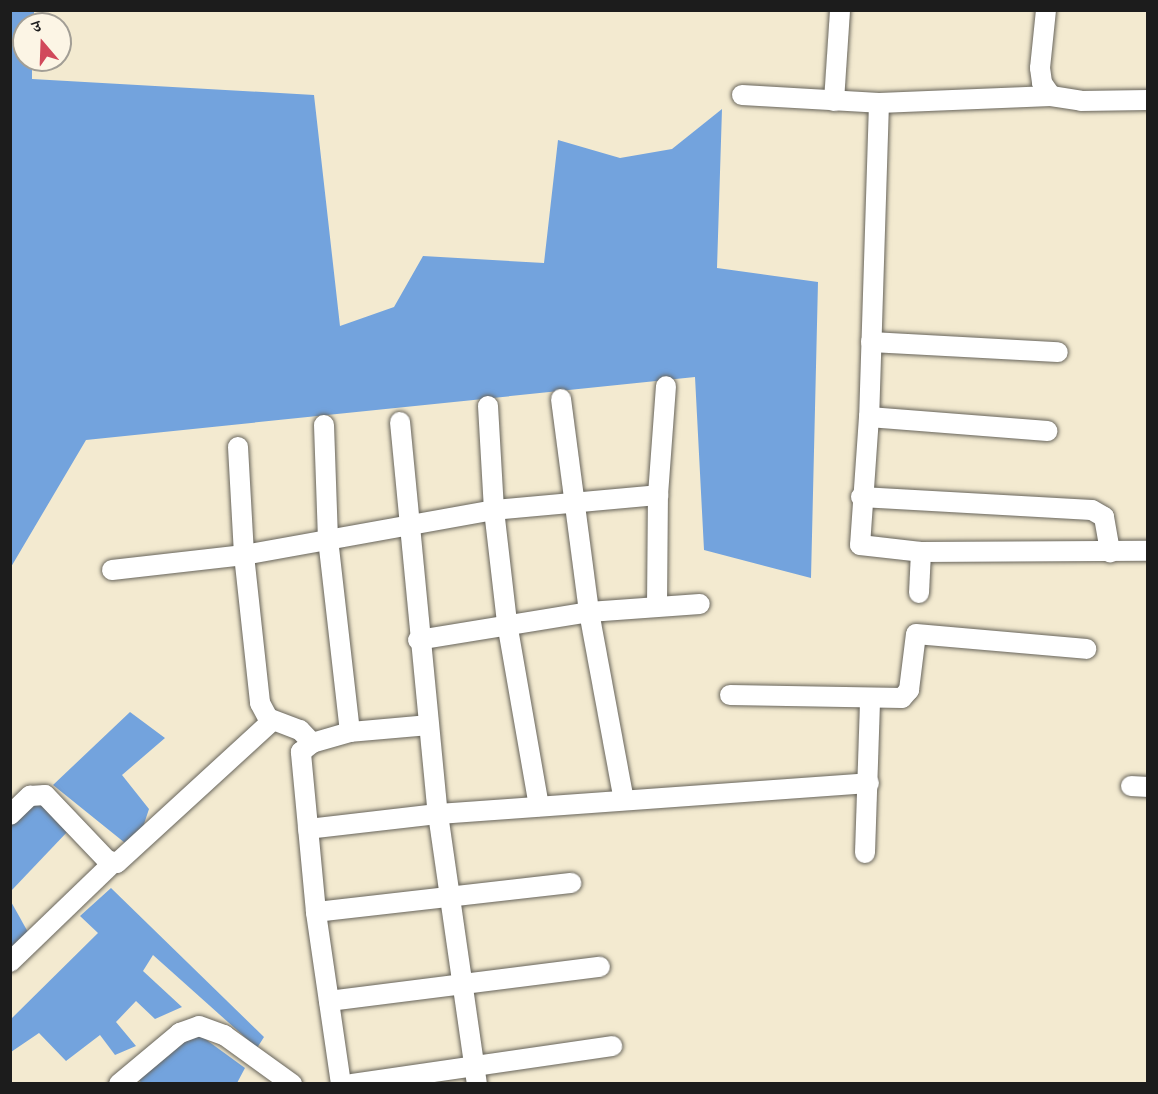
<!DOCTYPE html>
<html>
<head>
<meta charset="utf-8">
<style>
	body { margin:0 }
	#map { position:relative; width:1158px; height:1094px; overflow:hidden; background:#f3ead0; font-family:"IM FELL French Canon","Noto Serif Devanagari",serif }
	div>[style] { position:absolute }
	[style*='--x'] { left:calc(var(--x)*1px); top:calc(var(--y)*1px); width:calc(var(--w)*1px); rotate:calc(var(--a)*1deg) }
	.water>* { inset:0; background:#73a3dd }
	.roads { filter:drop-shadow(0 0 2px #67645b) drop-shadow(0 0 2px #67645b) }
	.minor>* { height:20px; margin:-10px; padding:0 10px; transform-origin:10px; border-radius:10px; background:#fff }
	span { translate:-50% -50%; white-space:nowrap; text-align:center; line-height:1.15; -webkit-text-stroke:4.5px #fcf5e5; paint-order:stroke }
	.frame { position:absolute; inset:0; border:12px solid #1c1c1c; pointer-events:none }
	.north { position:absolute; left:12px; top:12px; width:60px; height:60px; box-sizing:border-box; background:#fcf5e5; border:2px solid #a29e95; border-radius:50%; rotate:341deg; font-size:16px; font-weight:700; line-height:24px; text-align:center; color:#1c1c1c }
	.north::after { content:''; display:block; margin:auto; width:21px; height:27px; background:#d1495b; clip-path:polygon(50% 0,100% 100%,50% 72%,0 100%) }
</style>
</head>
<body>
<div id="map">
	<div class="water">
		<i style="clip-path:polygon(11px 11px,34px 11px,34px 24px,24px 24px,24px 60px,32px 60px,32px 79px,314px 95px,340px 326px,394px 307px,423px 256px,544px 263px,558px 140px,620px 158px,672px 149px,722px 109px,717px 268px,818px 282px,811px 578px,704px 550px,695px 377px,86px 440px,11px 567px)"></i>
		<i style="clip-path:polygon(130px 712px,165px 738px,122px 775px,149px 809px,135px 851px,53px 785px)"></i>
		<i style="clip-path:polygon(29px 792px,69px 830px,11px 891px,10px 816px)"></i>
		<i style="clip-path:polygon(111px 888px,264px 1037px,257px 1048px,153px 955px,143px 971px,182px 1007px,155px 1019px,136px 1001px,116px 1022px,136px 1046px,115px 1055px,100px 1035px,66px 1061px,39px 1033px,11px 1052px,11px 1019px,98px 933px,80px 916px)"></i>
		<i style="clip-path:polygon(10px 900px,33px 941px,10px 959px)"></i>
		<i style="clip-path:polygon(197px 1033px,245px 1068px,237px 1083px,141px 1083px,137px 1076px)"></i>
	</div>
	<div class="roads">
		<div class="minor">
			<i style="--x:1046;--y:10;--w:58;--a:95.9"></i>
			<i style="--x:1040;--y:68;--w:15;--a:82"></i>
			<i style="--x:1042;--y:83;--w:16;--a:55"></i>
			<i style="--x:1051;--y:96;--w:30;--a:9"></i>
			<i style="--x:1081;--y:101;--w:67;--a:-0.9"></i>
			<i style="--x:742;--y:95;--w:137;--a:3.3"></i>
			<i style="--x:879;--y:103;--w:172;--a:-2.3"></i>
			<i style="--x:834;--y:101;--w:91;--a:-86.2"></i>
			<i style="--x:879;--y:103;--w:314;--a:91.8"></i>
			<i style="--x:869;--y:417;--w:128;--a:94"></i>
			<i style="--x:860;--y:545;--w:61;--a:6.5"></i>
			<i style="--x:921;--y:552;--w:227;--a:-0.3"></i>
			<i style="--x:871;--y:342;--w:187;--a:3.1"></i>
			<i style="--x:561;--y:399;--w:215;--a:82.5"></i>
			<i style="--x:589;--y:612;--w:191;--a:79.5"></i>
			<i style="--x:488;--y:406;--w:104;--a:86.7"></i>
			<i style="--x:494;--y:510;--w:114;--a:83.4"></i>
			<i style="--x:507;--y:623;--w:186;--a:80.1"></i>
			<i style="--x:869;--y:417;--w:179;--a:4.5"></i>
			<i style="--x:400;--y:422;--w:394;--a:84.5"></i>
			<i style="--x:438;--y:814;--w:273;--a:81.8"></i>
			<i style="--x:324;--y:425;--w:114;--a:88"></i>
			<i style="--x:328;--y:539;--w:194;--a:83.5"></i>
			<i style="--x:238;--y:447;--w:108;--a:86.8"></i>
			<i style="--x:244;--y:555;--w:149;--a:83.8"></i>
			<i style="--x:260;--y:703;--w:17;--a:62"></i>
			<i style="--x:268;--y:718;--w:34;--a:21"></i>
			<i style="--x:300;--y:730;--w:18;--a:47"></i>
			<i style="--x:861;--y:497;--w:231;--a:3.2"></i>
			<i style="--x:1092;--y:510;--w:14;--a:30"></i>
			<i style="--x:1104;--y:517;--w:36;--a:80"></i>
			<i style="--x:112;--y:570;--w:133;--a:-6.5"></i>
			<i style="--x:244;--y:555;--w:254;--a:-10.2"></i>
			<i style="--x:494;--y:510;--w:165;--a:-5.2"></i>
			<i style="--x:919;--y:593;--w:41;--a:-87.2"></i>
			<i style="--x:657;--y:606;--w:111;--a:-89.5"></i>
			<i style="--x:658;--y:495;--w:109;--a:-85.8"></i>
			<i style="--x:418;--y:640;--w:173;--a:-9.3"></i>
			<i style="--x:589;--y:612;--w:111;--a:-4.1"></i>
			<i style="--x:730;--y:695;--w:172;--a:1"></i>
			<i style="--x:902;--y:698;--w:11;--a:-49"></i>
			<i style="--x:909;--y:690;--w:56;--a:-82.9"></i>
			<i style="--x:916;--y:634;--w:171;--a:5"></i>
			<i style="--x:1131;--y:786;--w:17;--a:3"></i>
			<i style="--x:10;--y:815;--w:28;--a:-44"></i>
			<i style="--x:30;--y:796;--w:15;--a:-4"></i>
			<i style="--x:45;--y:795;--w:90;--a:46.4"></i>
			<i style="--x:107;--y:860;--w:10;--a:17"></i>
			<i style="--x:117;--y:863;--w:210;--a:-42.5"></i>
			<i style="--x:308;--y:829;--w:131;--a:-6.6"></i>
			<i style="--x:438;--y:814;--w:432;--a:-4.1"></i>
			<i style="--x:865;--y:853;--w:154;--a:-88.1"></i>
			<i style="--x:316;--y:912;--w:257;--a:-6.5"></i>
			<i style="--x:10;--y:962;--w:143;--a:-43.9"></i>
			<i style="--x:329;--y:1001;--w:273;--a:-7.2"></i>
			<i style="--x:119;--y:1084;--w:80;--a:-39.9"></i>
			<i style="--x:180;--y:1033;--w:20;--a:-20"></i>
			<i style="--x:199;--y:1026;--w:27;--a:20"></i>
			<i style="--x:224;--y:1035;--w:84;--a:35.8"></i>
			<i style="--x:341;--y:1084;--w:174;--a:-98.3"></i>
			<i style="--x:316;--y:912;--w:161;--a:-95.4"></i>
			<i style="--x:301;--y:752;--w:14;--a:-39"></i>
			<i style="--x:312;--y:743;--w:40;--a:-16"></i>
			<i style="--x:350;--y:732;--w:78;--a:-5.1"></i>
			<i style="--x:352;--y:1084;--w:263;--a:-8.3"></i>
		</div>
	</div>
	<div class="frame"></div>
	<div class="north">उ</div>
</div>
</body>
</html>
